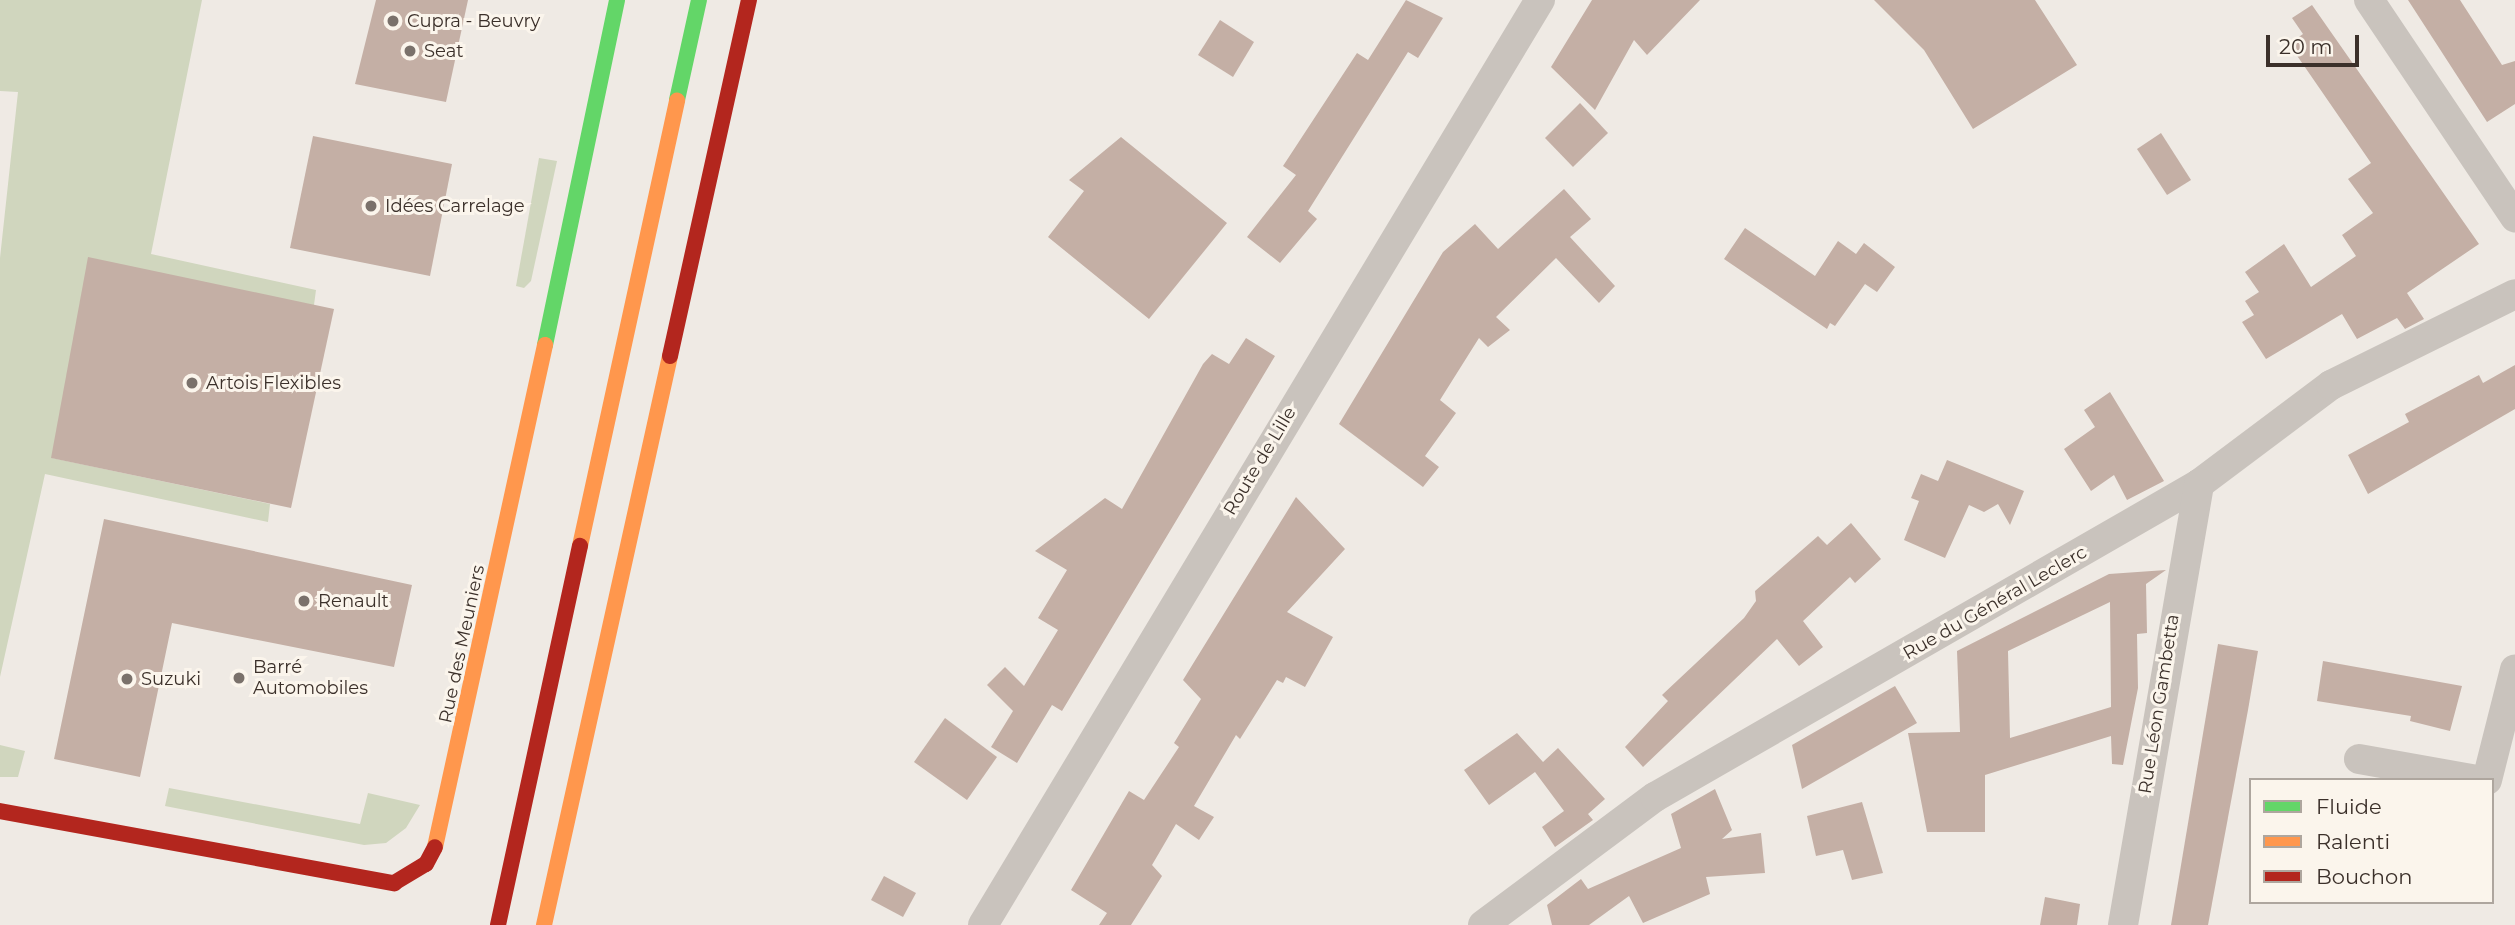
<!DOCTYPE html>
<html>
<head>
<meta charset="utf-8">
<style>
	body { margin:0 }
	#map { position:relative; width:2515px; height:925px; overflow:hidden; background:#efeae4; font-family:Montserrat,sans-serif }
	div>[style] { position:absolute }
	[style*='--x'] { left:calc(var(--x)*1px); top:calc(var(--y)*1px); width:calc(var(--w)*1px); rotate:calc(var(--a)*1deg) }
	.green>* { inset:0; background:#d0d6be }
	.building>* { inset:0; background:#c4afa5 }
	.street>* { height:30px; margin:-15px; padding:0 15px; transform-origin:15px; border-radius:15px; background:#c9c3bd }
	.fast>* { height:16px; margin:-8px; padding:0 8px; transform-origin:8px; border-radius:8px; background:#63d668 }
	.slow>* { height:16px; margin:-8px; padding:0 8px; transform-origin:8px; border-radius:8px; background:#ff974d }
	.jam>* { height:16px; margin:-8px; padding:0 8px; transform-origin:8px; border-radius:8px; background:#b3261e }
	.dots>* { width:19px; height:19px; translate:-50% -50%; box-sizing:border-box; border:4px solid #fbf5ec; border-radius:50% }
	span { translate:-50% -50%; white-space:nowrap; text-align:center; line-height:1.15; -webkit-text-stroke:6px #fbf5ec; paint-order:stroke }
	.poi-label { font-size:18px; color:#3b302a }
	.left { translate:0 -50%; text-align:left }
	.street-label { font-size:18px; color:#3b302a }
	.legend { position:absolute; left:2249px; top:778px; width:245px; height:126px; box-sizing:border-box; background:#fbf5ec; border:2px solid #aea69e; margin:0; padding:9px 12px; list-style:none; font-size:21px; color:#3b302a }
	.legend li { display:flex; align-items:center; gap:14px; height:35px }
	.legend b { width:35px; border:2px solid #aea69e }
	.scale { position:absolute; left:2266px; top:35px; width:93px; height:32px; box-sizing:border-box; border:4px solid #3b302a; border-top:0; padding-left:9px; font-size:21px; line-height:24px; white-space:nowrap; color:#3b302a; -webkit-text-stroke:5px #fbf5ec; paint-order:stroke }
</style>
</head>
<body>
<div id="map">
	<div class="green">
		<i style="clip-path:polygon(0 0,202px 0,151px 254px,316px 290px,314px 305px,52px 458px,270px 504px,268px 522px,45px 474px,0 677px,0 258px,18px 92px,0 91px)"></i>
		<i style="clip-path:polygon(539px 158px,557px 161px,531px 281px,524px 288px,516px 286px)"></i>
		<i style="clip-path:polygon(0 745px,25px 751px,18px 777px,0 777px)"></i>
		<i style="clip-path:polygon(169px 788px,360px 824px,368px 793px,420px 805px,406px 828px,386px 843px,364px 845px,165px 806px)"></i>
	</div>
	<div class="building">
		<i style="clip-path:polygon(376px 0,468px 0,446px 102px,355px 84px)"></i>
		<i style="clip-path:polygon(1406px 0,1443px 18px,1418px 58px,1408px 52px,1308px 211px,1317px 219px,1280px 263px,1247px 237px,1296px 175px,1283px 166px,1357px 53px,1368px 60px)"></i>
		<i style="clip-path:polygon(1592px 0,1700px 0,1647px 55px,1634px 40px,1595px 110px,1551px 67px)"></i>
		<i style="clip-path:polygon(1874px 0,2035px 0,2077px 65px,1973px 129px,1924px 50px)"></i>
		<i style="clip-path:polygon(2408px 0,2460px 0,2502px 65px,2515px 61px,2515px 104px,2487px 122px)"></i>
		<i style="clip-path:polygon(2312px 5px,2479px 244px,2407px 293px,2424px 319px,2405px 329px,2397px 318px,2357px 339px,2342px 314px,2266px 359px,2242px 322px,2254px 315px,2245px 301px,2259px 292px,2245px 272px,2284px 244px,2311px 287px,2356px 256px,2342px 235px,2373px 213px,2348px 179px,2371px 163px,2289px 44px,2303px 34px,2292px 18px)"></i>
		<i style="clip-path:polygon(1220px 20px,1254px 42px,1233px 77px,1198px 55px)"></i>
		<i style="clip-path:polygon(1580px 103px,1608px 133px,1573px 167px,1545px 138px)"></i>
		<i style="clip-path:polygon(2161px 133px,2191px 180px,2167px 195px,2137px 149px)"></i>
		<i style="clip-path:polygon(313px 136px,452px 164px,430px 276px,290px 248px)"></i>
		<i style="clip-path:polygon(1121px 137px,1227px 223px,1149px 319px,1048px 237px,1084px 191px,1069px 180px)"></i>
		<i style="clip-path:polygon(1564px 189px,1591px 219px,1570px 237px,1615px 286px,1599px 303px,1556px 258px,1496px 317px,1510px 330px,1488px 347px,1479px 338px,1440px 400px,1456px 413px,1425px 456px,1439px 467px,1423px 487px,1339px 424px,1443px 252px,1475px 224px,1498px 249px)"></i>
		<i style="clip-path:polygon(1745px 228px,1815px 276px,1838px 241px,1856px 254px,1864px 243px,1895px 267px,1877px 292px,1865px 284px,1835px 326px,1830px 323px,1827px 329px,1724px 259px)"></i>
		<i style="clip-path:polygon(88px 257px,334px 309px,291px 508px,51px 458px)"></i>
		<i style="clip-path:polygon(1246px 338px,1275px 356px,1062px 711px,1052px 705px,1017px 763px,991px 747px,1013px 711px,987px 685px,1005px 667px,1024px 686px,1058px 630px,1038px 618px,1067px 570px,1035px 551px,1105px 498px,1122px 509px,1203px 364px,1212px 354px,1229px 364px)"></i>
		<i style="clip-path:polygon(2515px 365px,2515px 409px,2368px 494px,2348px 455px,2409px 422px,2405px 414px,2479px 375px,2483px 383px)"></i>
		<i style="clip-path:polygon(2110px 392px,2164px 481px,2127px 500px,2114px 475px,2091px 491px,2064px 449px,2095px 427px,2084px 410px)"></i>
		<i style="clip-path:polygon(1947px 460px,2024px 491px,2010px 525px,1998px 504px,1984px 512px,1969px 505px,1945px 558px,1904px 540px,1919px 501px,1911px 498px,1921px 474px,1938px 481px)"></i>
		<i style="clip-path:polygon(1296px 497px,1345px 549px,1287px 612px,1333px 637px,1305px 687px,1286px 677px,1283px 683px,1277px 680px,1240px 739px,1236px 735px,1194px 806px,1214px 817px,1199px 840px,1176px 824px,1152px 865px,1162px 876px,1131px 925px,1099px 925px,1107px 913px,1071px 890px,1129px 791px,1144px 800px,1179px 747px,1174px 743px,1201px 699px,1183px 680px)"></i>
		<i style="clip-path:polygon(104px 519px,412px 585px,394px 667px,172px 623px,140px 777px,54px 759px)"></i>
		<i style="clip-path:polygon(1851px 523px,1881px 559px,1855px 583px,1850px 577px,1803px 621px,1823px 647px,1799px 666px,1777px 639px,1643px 767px,1625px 747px,1668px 701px,1662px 695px,1744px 618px,1756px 601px,1755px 591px,1818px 536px,1827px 545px)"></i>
		<i style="clip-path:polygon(evenodd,2166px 570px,2146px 584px,2147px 633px,2137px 634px,2138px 688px,2123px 765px,2112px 764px,2111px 736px,1985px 775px,1985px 832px,1927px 832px,1908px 733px,1960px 732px,1957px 651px,2109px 574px,2166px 570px,2110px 602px,2111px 707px,2010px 738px,2008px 651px,2110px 602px)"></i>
		<i style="clip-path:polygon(2218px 644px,2258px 651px,2248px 710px,2208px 925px,2171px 925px)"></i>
		<i style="clip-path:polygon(2323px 661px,2462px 686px,2450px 731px,2410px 721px,2411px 716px,2317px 701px)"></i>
		<i style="clip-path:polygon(1895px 686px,1917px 723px,1802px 789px,1792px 745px)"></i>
		<i style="clip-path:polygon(945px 718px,997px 757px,967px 800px,914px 762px)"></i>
		<i style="clip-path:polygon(1517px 733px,1543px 762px,1558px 748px,1605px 799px,1588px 814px,1593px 820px,1555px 847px,1542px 827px,1564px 811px,1535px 772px,1489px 805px,1464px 770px)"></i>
		<i style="clip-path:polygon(1715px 789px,1732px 830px,1722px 839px,1761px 833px,1765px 873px,1706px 877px,1710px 894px,1643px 923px,1629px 896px,1589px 925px,1552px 925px,1547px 905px,1581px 879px,1588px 889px,1681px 848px,1671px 814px)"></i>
		<i style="clip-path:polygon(1862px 802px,1883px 873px,1852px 880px,1843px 850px,1816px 856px,1807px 816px)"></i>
		<i style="clip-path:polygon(884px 876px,916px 893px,903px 917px,871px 900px)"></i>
		<i style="clip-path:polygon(2045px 897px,2080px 904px,2077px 925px,2040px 925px)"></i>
	</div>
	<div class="street">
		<i style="--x:2369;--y:0;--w:262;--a:56.1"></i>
		<i style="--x:2359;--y:759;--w:120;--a:10.1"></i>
		<i style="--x:2487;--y:780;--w:114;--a:-75.8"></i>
		<i style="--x:983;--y:925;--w:1080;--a:-58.95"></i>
		<i style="--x:1483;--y:925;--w:214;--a:-36.7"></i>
		<i style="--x:1655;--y:797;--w:628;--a:-29.91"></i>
		<i style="--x:2199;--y:484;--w:165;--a:-36.9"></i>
		<i style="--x:2331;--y:385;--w:205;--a:-26.3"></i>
		<i style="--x:2123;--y:925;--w:448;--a:-80.2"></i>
	</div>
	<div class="fast">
		<i style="--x:677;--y:100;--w:102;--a:-77.6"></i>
		<i style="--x:545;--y:345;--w:352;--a:-78.2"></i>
	</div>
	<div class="slow">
		<i style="--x:580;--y:546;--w:456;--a:-77.7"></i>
		<i style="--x:435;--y:847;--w:514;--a:-77.64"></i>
		<i style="--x:544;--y:925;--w:583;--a:-77.51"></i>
	</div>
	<div class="jam">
		<i style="--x:670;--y:356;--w:365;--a:-77.5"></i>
		<i style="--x:0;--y:811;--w:401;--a:10.4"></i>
		<i style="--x:394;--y:883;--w:37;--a:-31"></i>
		<i style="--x:426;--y:864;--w:19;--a:-62"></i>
		<i style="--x:498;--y:925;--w:388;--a:-77.8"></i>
	</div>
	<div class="dots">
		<i style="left:393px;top:21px;background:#7a716b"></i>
		<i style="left:410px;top:51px;background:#7a716b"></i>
		<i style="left:371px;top:206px;background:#7a716b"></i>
		<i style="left:192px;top:383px;background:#7a716b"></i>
		<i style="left:304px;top:601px;background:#7a716b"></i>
		<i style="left:239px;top:678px;background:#7a716b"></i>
		<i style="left:127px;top:679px;background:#7a716b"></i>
	</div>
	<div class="poi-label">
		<span class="left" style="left:407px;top:21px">Cupra - Beuvry</span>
		<span class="left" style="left:424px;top:51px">Seat</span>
		<span class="left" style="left:385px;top:206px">Idées Carrelage</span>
		<span class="left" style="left:206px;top:383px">Artois Flexibles</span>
		<span class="left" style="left:318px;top:601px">Renault</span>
		<span class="left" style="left:253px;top:678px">Barré<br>Automobiles</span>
		<span class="left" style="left:141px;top:679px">Suzuki</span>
	</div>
	<div class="street-label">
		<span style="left:1260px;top:461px;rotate:-59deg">Route de Lille</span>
		<span style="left:1995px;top:603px;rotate:-30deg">Rue du Général Leclerc</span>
		<span style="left:462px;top:644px;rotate:-78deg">Rue des Meuniers</span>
		<span style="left:2159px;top:704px;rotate:-81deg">Rue Léon Gambetta</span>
	</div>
	<ul class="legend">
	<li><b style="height:9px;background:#63d668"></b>Fluide</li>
	<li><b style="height:9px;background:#ff974d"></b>Ralenti</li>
	<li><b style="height:9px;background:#b3261e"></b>Bouchon</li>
	</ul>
	<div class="scale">20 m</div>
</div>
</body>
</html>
